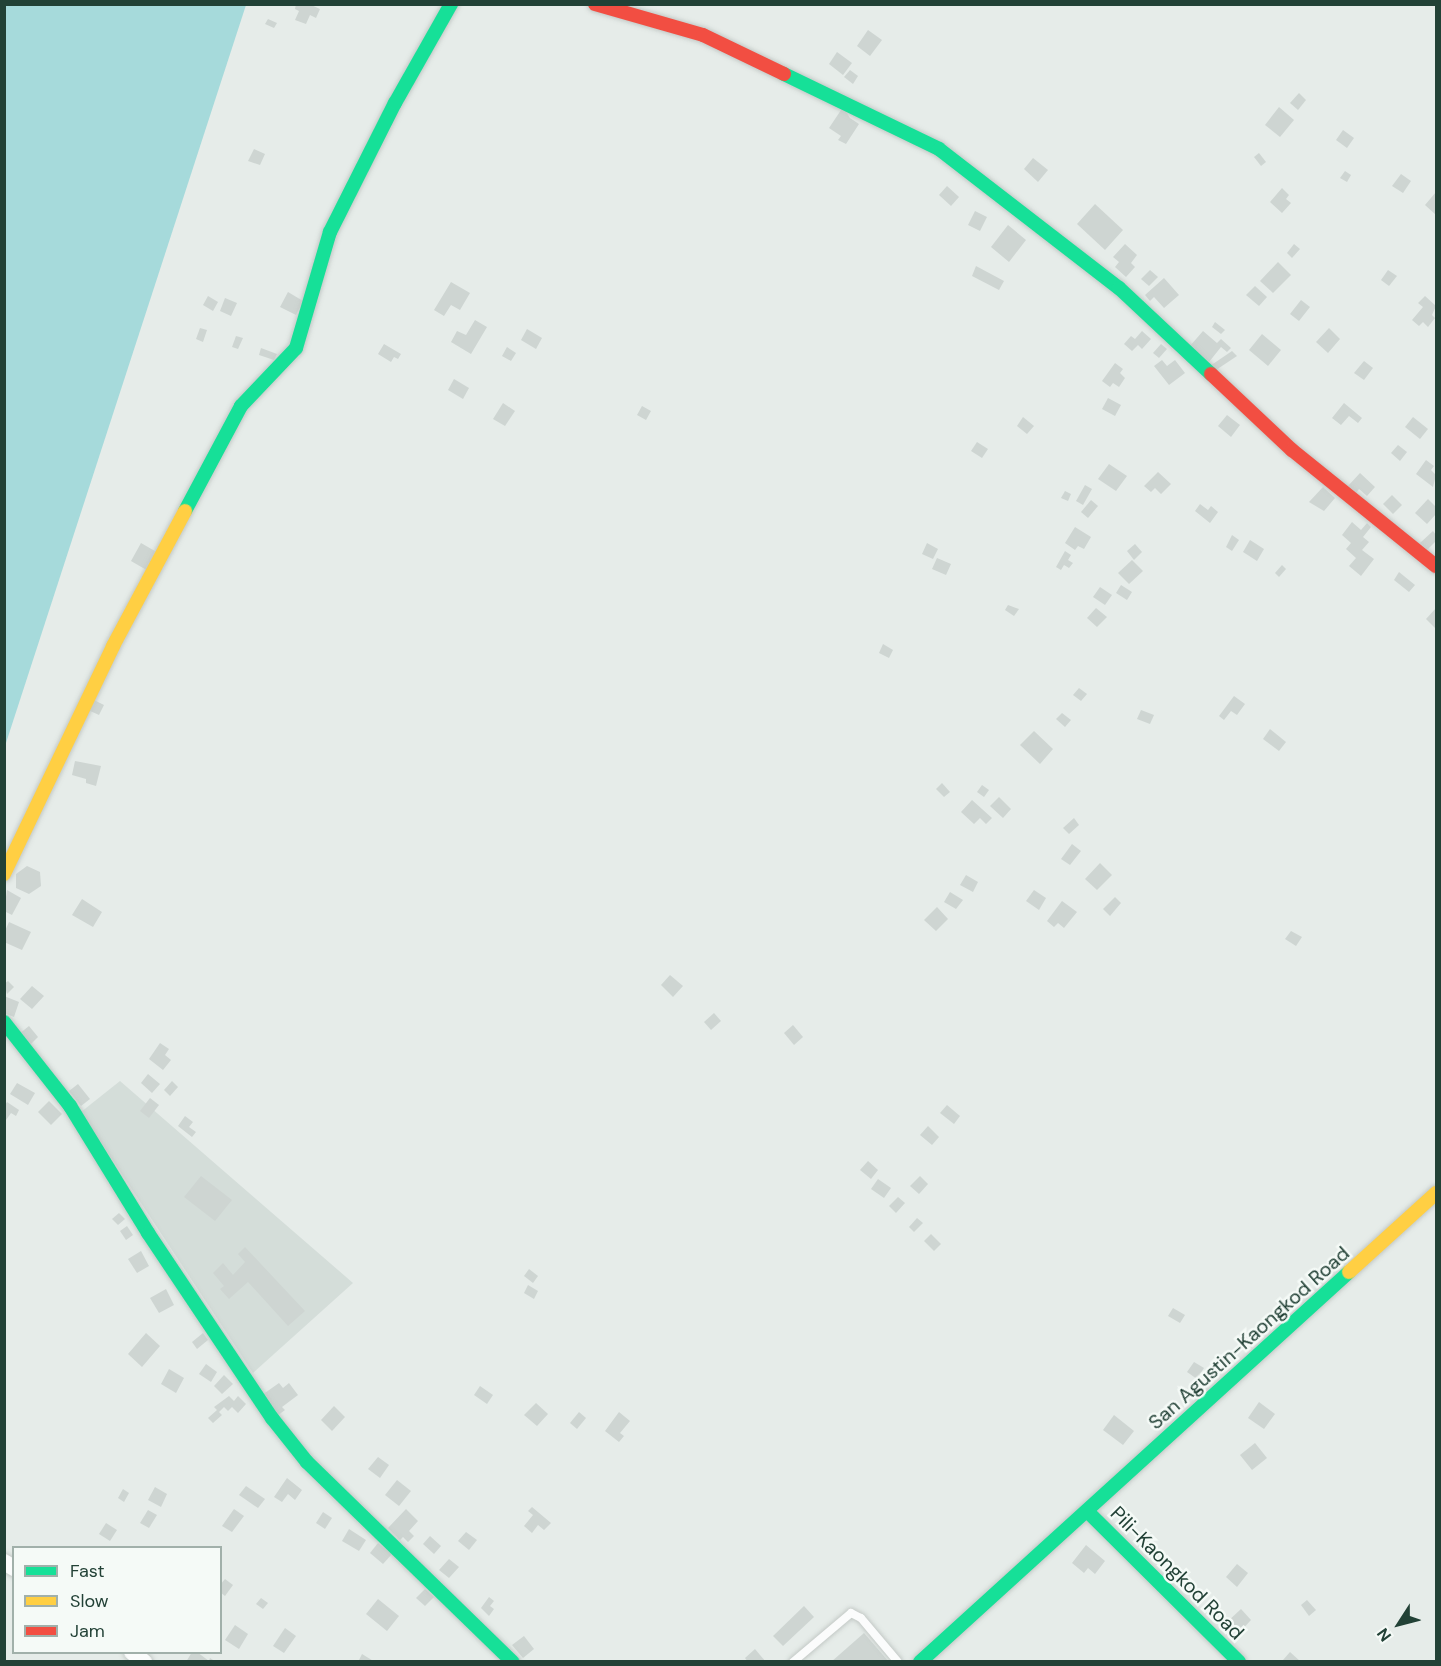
<!DOCTYPE html>
<html>
<head>
<meta charset="utf-8">
<style>
	body { margin:0 }
	#map { position:relative; width:1441px; height:1666px; overflow:hidden; background:#e6ece9; font-family:"DM Sans",sans-serif }
	div>[style] { position:absolute }
	[style*='--x'] { left:calc(var(--x)*1px); top:calc(var(--y)*1px); width:calc(var(--w)*1px); rotate:calc(var(--a)*1deg) }
	.built>* { inset:0; background:#d4ddd9 }
	.water>* { inset:0; background:#a6dadb }
	.building>* { inset:0; background:#ced5d2 }
	.roads { filter:drop-shadow(0 0 2px #c3c9c6) drop-shadow(0 0 2px #c3c9c6) }
	.lane>* { height:8px; margin:-4px; padding:0 4px; transform-origin:4px; border-radius:4px; background:#fbfcfc }
	.street>* { height:16px; margin:-8px; padding:0 8px; transform-origin:8px; border-radius:8px; background:#fbfcfc }
	.fast>* { height:14px; margin:-7px; padding:0 7px; transform-origin:7px; border-radius:7px; background:#16e098 }
	.slow>* { height:14px; margin:-7px; padding:0 7px; transform-origin:7px; border-radius:7px; background:#ffcf43 }
	.jam>* { height:14px; margin:-7px; padding:0 7px; transform-origin:7px; border-radius:7px; background:#f24e42 }
	span { translate:-50% -50%; white-space:nowrap; text-align:center; line-height:1.15; -webkit-text-stroke:5px #f5faf7; paint-order:stroke }
	.street-label { font-size:20px; color:#224136 }
	.frame { position:absolute; inset:0; border:6px solid #224136; pointer-events:none }
	.legend { position:absolute; left:12px; top:1546px; width:210px; height:108px; box-sizing:border-box; background:#f5faf7; border:2px solid #a1b0aa; margin:0; padding:8px 10px; list-style:none; font-size:18px; color:#224136 }
	.legend li { display:flex; align-items:center; gap:12px; height:30px }
	.legend b { width:30px; border:2px solid #a1b0aa }
	.north { position:absolute; left:1369px; top:1594px; width:60px; height:60px; -webkit-text-stroke:4px #f5faf7; paint-order:stroke; rotate:234deg; font-size:16px; font-weight:700; line-height:24px; text-align:center; color:#224136 }
	.north::after { content:''; display:block; margin:auto; width:21px; height:27px; background:#224136; clip-path:polygon(50% 0,100% 100%,50% 72%,0 100%) }
</style>
</head>
<body>
<div id="map">
	<div class="built">
		<i style="clip-path:polygon(120px 1081px,353px 1283px,253px 1373px,81px 1112px)"></i>
	</div>
	<div class="water">
		<i style="clip-path:polygon(5px 4px,246px 5px,5px 746px,4px 5px)"></i>
	</div>
	<div class="building">
		<i style="clip-path:polygon(296px 4px,309px 4px,320px 9px,316px 18px,310px 15px,306px 24px,295px 20px,299px 11px,295px 9px)"></i>
		<i style="clip-path:polygon(268px 19px,277px 23px,274px 28px,265px 24px)"></i>
		<i style="clip-path:polygon(868px 30px,882px 40px,870px 56px,857px 46px)"></i>
		<i style="clip-path:polygon(837px 52px,852px 63px,843px 75px,829px 64px)"></i>
		<i style="clip-path:polygon(850px 70px,858px 76px,853px 84px,844px 77px)"></i>
		<i style="clip-path:polygon(1299px 93px,1306px 100px,1298px 110px,1290px 103px)"></i>
		<i style="clip-path:polygon(843px 107px,850px 118px,859px 124px,846px 144px,838px 140px,841px 136px,829px 128px)"></i>
		<i style="clip-path:polygon(1279px 107px,1294px 120px,1280px 137px,1265px 125px)"></i>
		<i style="clip-path:polygon(1343px 130px,1354px 138px,1347px 148px,1336px 140px)"></i>
		<i style="clip-path:polygon(254px 149px,265px 154px,260px 165px,248px 161px)"></i>
		<i style="clip-path:polygon(1259px 153px,1266px 162px,1261px 166px,1254px 157px)"></i>
		<i style="clip-path:polygon(1033px 158px,1048px 170px,1038px 182px,1024px 169px)"></i>
		<i style="clip-path:polygon(1345px 171px,1351px 175px,1347px 182px,1340px 178px)"></i>
		<i style="clip-path:polygon(1401px 174px,1411px 181px,1403px 193px,1392px 186px)"></i>
		<i style="clip-path:polygon(947px 186px,959px 197px,951px 206px,939px 195px)"></i>
		<i style="clip-path:polygon(1282px 188px,1289px 195px,1286px 199px,1291px 203px,1282px 213px,1270px 202px)"></i>
		<i style="clip-path:polygon(1436px 192px,1436px 215px,1425px 205px)"></i>
		<i style="clip-path:polygon(1095px 204px,1123px 230px,1105px 250px,1077px 224px)"></i>
		<i style="clip-path:polygon(975px 211px,987px 217px,980px 231px,968px 225px)"></i>
		<i style="clip-path:polygon(1008px 225px,1026px 240px,1009px 262px,991px 247px)"></i>
		<i style="clip-path:polygon(1125px 244px,1137px 255px,1131px 263px,1135px 267px,1126px 277px,1115px 267px,1119px 262px,1113px 257px)"></i>
		<i style="clip-path:polygon(1294px 244px,1300px 249px,1292px 258px,1287px 253px)"></i>
		<i style="clip-path:polygon(1278px 262px,1291px 275px,1273px 293px,1260px 281px)"></i>
		<i style="clip-path:polygon(976px 266px,1004px 281px,999px 290px,972px 276px)"></i>
		<i style="clip-path:polygon(1150px 270px,1158px 277px,1149px 286px,1141px 279px)"></i>
		<i style="clip-path:polygon(1388px 270px,1397px 276px,1389px 286px,1381px 280px)"></i>
		<i style="clip-path:polygon(1164px 278px,1179px 295px,1164px 308px,1154px 297px,1150px 301px,1145px 295px)"></i>
		<i style="clip-path:polygon(451px 282px,470px 293px,460px 310px,451px 305px,444px 316px,434px 310px)"></i>
		<i style="clip-path:polygon(1255px 286px,1267px 297px,1259px 306px,1246px 295px)"></i>
		<i style="clip-path:polygon(288px 292px,303px 301px,296px 315px,280px 307px)"></i>
		<i style="clip-path:polygon(208px 296px,218px 302px,213px 311px,203px 305px)"></i>
		<i style="clip-path:polygon(1425px 296px,1436px 306px,1432px 315px,1435px 318px,1428px 327px,1423px 322px,1419px 326px,1412px 320px,1423px 307px,1418px 303px)"></i>
		<i style="clip-path:polygon(225px 298px,237px 303px,231px 316px,220px 311px)"></i>
		<i style="clip-path:polygon(1301px 300px,1310px 307px,1299px 321px,1290px 314px)"></i>
		<i style="clip-path:polygon(475px 320px,487px 327px,471px 354px,451px 342px,457px 331px,466px 335px)"></i>
		<i style="clip-path:polygon(1215px 322px,1225px 330px,1221px 334px,1212px 327px)"></i>
		<i style="clip-path:polygon(200px 328px,207px 330px,203px 342px,196px 339px)"></i>
		<i style="clip-path:polygon(1329px 328px,1340px 339px,1328px 353px,1316px 342px)"></i>
		<i style="clip-path:polygon(527px 329px,542px 338px,536px 349px,521px 340px)"></i>
		<i style="clip-path:polygon(1142px 331px,1151px 339px,1142px 349px,1138px 345px,1132px 351px,1124px 344px,1131px 336px,1135px 339px)"></i>
		<i style="clip-path:polygon(1203px 331px,1217px 343px,1221px 339px,1231px 348px,1227px 352px,1221px 347px,1209px 362px,1190px 346px)"></i>
		<i style="clip-path:polygon(1262px 334px,1281px 350px,1268px 366px,1249px 350px)"></i>
		<i style="clip-path:polygon(236px 336px,243px 338px,238px 349px,232px 347px)"></i>
		<i style="clip-path:polygon(384px 344px,401px 354px,398px 359px,394px 357px,391px 362px,378px 354px)"></i>
		<i style="clip-path:polygon(1161px 344px,1167px 349px,1159px 358px,1153px 353px)"></i>
		<i style="clip-path:polygon(507px 347px,516px 353px,511px 361px,502px 356px)"></i>
		<i style="clip-path:polygon(261px 348px,277px 354px,274px 360px,259px 355px)"></i>
		<i style="clip-path:polygon(1232px 351px,1237px 356px,1216px 370px,1210px 366px)"></i>
		<i style="clip-path:polygon(1162px 360px,1167px 366px,1175px 360px,1185px 373px,1169px 385px,1154px 366px)"></i>
		<i style="clip-path:polygon(1364px 361px,1373px 368px,1364px 380px,1354px 373px)"></i>
		<i style="clip-path:polygon(1115px 363px,1123px 369px,1120px 373px,1125px 378px,1119px 387px,1113px 383px,1110px 387px,1102px 381px)"></i>
		<i style="clip-path:polygon(454px 379px,469px 388px,463px 399px,448px 390px)"></i>
		<i style="clip-path:polygon(1108px 398px,1121px 405px,1115px 416px,1102px 409px)"></i>
		<i style="clip-path:polygon(503px 403px,515px 411px,505px 426px,493px 419px)"></i>
		<i style="clip-path:polygon(1344px 403px,1362px 418px,1358px 423px,1349px 416px,1341px 425px,1332px 418px)"></i>
		<i style="clip-path:polygon(642px 406px,651px 411px,646px 420px,637px 415px)"></i>
		<i style="clip-path:polygon(1227px 415px,1240px 425px,1231px 437px,1218px 426px)"></i>
		<i style="clip-path:polygon(1023px 417px,1034px 426px,1027px 434px,1017px 426px)"></i>
		<i style="clip-path:polygon(1413px 417px,1428px 429px,1420px 439px,1405px 427px)"></i>
		<i style="clip-path:polygon(977px 442px,988px 449px,982px 458px,971px 451px)"></i>
		<i style="clip-path:polygon(1398px 445px,1407px 452px,1400px 461px,1391px 453px)"></i>
		<i style="clip-path:polygon(1426px 460px,1434px 466px,1431px 470px,1436px 475px,1433px 487px,1416px 474px)"></i>
		<i style="clip-path:polygon(1109px 464px,1127px 476px,1116px 491px,1098px 479px)"></i>
		<i style="clip-path:polygon(1158px 472px,1171px 484px,1161px 494px,1155px 488px,1151px 492px,1144px 486px)"></i>
		<i style="clip-path:polygon(1360px 473px,1375px 487px,1367px 496px,1359px 489px,1356px 493px,1348px 486px)"></i>
		<i style="clip-path:polygon(1085px 485px,1092px 489px,1083px 505px,1076px 501px)"></i>
		<i style="clip-path:polygon(1323px 487px,1335px 498px,1324px 511px,1309px 502px)"></i>
		<i style="clip-path:polygon(1065px 491px,1071px 494px,1068px 501px,1061px 498px)"></i>
		<i style="clip-path:polygon(1392px 495px,1402px 505px,1393px 514px,1383px 504px)"></i>
		<i style="clip-path:polygon(1428px 499px,1436px 507px,1436px 514px,1427px 524px,1415px 513px)"></i>
		<i style="clip-path:polygon(1091px 500px,1098px 506px,1088px 518px,1081px 512px)"></i>
		<i style="clip-path:polygon(1200px 504px,1208px 510px,1211px 506px,1218px 512px,1210px 523px,1195px 511px)"></i>
		<i style="clip-path:polygon(1352px 522px,1361px 530px,1367px 523px,1371px 527px,1363px 537px,1369px 542px,1362px 550px,1374px 559px,1361px 576px,1349px 566px,1356px 558px,1346px 549px,1351px 543px,1342px 535px)"></i>
		<i style="clip-path:polygon(1075px 527px,1091px 537px,1084px 549px,1078px 546px,1075px 550px,1065px 543px)"></i>
		<i style="clip-path:polygon(1433px 531px,1436px 535px,1436px 541px,1427px 550px,1420px 543px)"></i>
		<i style="clip-path:polygon(1232px 535px,1239px 540px,1232px 551px,1226px 547px)"></i>
		<i style="clip-path:polygon(1250px 540px,1264px 549px,1257px 561px,1243px 552px)"></i>
		<i style="clip-path:polygon(141px 543px,160px 554px,150px 572px,131px 561px)"></i>
		<i style="clip-path:polygon(927px 543px,938px 549px,933px 559px,922px 554px)"></i>
		<i style="clip-path:polygon(1135px 544px,1142px 552px,1134px 560px,1127px 551px)"></i>
		<i style="clip-path:polygon(1065px 551px,1071px 555px,1068px 560px,1073px 563px,1069px 568px,1064px 565px,1061px 570px,1056px 567px)"></i>
		<i style="clip-path:polygon(937px 558px,951px 564px,946px 575px,932px 569px)"></i>
		<i style="clip-path:polygon(1132px 560px,1143px 571px,1129px 584px,1118px 573px)"></i>
		<i style="clip-path:polygon(1282px 565px,1286px 569px,1279px 577px,1275px 573px)"></i>
		<i style="clip-path:polygon(1399px 572px,1415px 585px,1409px 592px,1394px 580px)"></i>
		<i style="clip-path:polygon(1121px 585px,1132px 592px,1127px 600px,1116px 593px)"></i>
		<i style="clip-path:polygon(1100px 587px,1112px 595px,1105px 605px,1093px 597px)"></i>
		<i style="clip-path:polygon(1008px 605px,1019px 609px,1014px 616px,1005px 610px)"></i>
		<i style="clip-path:polygon(1096px 608px,1107px 617px,1097px 627px,1087px 618px)"></i>
		<i style="clip-path:polygon(1436px 608px,1436px 626px,1435px 628px,1426px 619px)"></i>
		<i style="clip-path:polygon(883px 644px,893px 650px,889px 658px,879px 653px)"></i>
		<i style="clip-path:polygon(1079px 688px,1087px 694px,1081px 701px,1073px 695px)"></i>
		<i style="clip-path:polygon(1234px 696px,1245px 704px,1237px 715px,1231px 711px,1224px 720px,1219px 716px)"></i>
		<i style="clip-path:polygon(92px 699px,104px 705px,99px 715px,88px 710px)"></i>
		<i style="clip-path:polygon(1141px 710px,1154px 715px,1150px 724px,1137px 719px)"></i>
		<i style="clip-path:polygon(1062px 713px,1071px 720px,1065px 727px,1056px 719px)"></i>
		<i style="clip-path:polygon(1270px 729px,1286px 742px,1279px 751px,1263px 739px)"></i>
		<i style="clip-path:polygon(1034px 731px,1053px 749px,1040px 764px,1020px 745px)"></i>
		<i style="clip-path:polygon(75px 761px,101px 766px,96px 786px,86px 783px,86px 779px,72px 775px)"></i>
		<i style="clip-path:polygon(942px 783px,950px 792px,944px 797px,936px 789px)"></i>
		<i style="clip-path:polygon(982px 785px,989px 790px,984px 797px,977px 792px)"></i>
		<i style="clip-path:polygon(999px 797px,1011px 809px,1003px 818px,990px 806px)"></i>
		<i style="clip-path:polygon(972px 800px,992px 818px,986px 824px,980px 818px,974px 824px,961px 812px)"></i>
		<i style="clip-path:polygon(1074px 818px,1079px 825px,1069px 834px,1063px 828px)"></i>
		<i style="clip-path:polygon(1072px 844px,1081px 851px,1070px 865px,1061px 859px)"></i>
		<i style="clip-path:polygon(1100px 863px,1112px 875px,1097px 890px,1085px 879px)"></i>
		<i style="clip-path:polygon(27px 866px,40px 872px,41px 886px,29px 894px,16px 888px,16px 874px)"></i>
		<i style="clip-path:polygon(966px 875px,978px 882px,973px 892px,960px 885px)"></i>
		<i style="clip-path:polygon(7px 890px,21px 898px,12px 915px,4px 911px)"></i>
		<i style="clip-path:polygon(1034px 890px,1046px 898px,1039px 910px,1026px 901px)"></i>
		<i style="clip-path:polygon(950px 892px,963px 900px,956px 909px,944px 902px)"></i>
		<i style="clip-path:polygon(1115px 897px,1121px 903px,1110px 916px,1103px 909px)"></i>
		<i style="clip-path:polygon(82px 899px,102px 912px,93px 927px,72px 915px)"></i>
		<i style="clip-path:polygon(1062px 901px,1077px 912px,1064px 928px,1058px 923px,1054px 927px,1047px 921px)"></i>
		<i style="clip-path:polygon(937px 907px,948px 919px,936px 931px,924px 920px)"></i>
		<i style="clip-path:polygon(9px 922px,31px 932px,22px 950px,4px 942px,4px 933px)"></i>
		<i style="clip-path:polygon(1291px 931px,1302px 937px,1296px 946px,1285px 939px)"></i>
		<i style="clip-path:polygon(670px 975px,683px 986px,673px 997px,661px 985px)"></i>
		<i style="clip-path:polygon(8px 981px,14px 987px,7px 994px,4px 984px)"></i>
		<i style="clip-path:polygon(32px 986px,44px 996px,32px 1009px,20px 999px)"></i>
		<i style="clip-path:polygon(4px 996px,19px 1002px,14px 1017px,4px 1013px)"></i>
		<i style="clip-path:polygon(714px 1013px,721px 1021px,711px 1030px,704px 1022px)"></i>
		<i style="clip-path:polygon(793px 1025px,803px 1037px,794px 1045px,784px 1033px)"></i>
		<i style="clip-path:polygon(29px 1026px,38px 1037px,29px 1046px,19px 1034px)"></i>
		<i style="clip-path:polygon(160px 1043px,169px 1049px,165px 1055px,171px 1060px,163px 1070px,149px 1059px)"></i>
		<i style="clip-path:polygon(148px 1074px,160px 1084px,152px 1093px,141px 1083px)"></i>
		<i style="clip-path:polygon(172px 1081px,178px 1087px,170px 1096px,164px 1090px)"></i>
		<i style="clip-path:polygon(17px 1083px,35px 1093px,28px 1105px,10px 1094px)"></i>
		<i style="clip-path:polygon(78px 1084px,90px 1099px,81px 1106px,69px 1091px)"></i>
		<i style="clip-path:polygon(150px 1098px,159px 1105px,149px 1118px,140px 1111px)"></i>
		<i style="clip-path:polygon(49px 1101px,62px 1114px,51px 1125px,38px 1112px)"></i>
		<i style="clip-path:polygon(7px 1102px,19px 1110px,16px 1116px,11px 1113px,6px 1120px,4px 1107px)"></i>
		<i style="clip-path:polygon(947px 1105px,960px 1116px,954px 1124px,940px 1113px)"></i>
		<i style="clip-path:polygon(185px 1116px,193px 1122px,189px 1127px,196px 1132px,192px 1137px,178px 1126px)"></i>
		<i style="clip-path:polygon(928px 1126px,939px 1137px,932px 1145px,920px 1135px)"></i>
		<i style="clip-path:polygon(868px 1161px,878px 1170px,871px 1179px,860px 1170px)"></i>
		<i style="clip-path:polygon(201px 1176px,232px 1200px,215px 1221px,184px 1197px)"></i>
		<i style="clip-path:polygon(920px 1176px,928px 1184px,919px 1194px,910px 1186px)"></i>
		<i style="clip-path:polygon(878px 1179px,891px 1188px,884px 1198px,871px 1189px)"></i>
		<i style="clip-path:polygon(898px 1197px,905px 1203px,896px 1213px,889px 1206px)"></i>
		<i style="clip-path:polygon(119px 1213px,125px 1219px,118px 1225px,112px 1219px)"></i>
		<i style="clip-path:polygon(917px 1218px,923px 1223px,914px 1232px,909px 1227px)"></i>
		<i style="clip-path:polygon(127px 1226px,133px 1235px,126px 1240px,120px 1231px)"></i>
		<i style="clip-path:polygon(931px 1234px,941px 1244px,934px 1251px,924px 1241px)"></i>
		<i style="clip-path:polygon(245px 1247px,305px 1311px,288px 1326px,248px 1282px,229px 1299px,220px 1289px,224px 1286px,213px 1273px,223px 1263px,233px 1275px,245px 1262px,238px 1254px)"></i>
		<i style="clip-path:polygon(141px 1251px,149px 1266px,137px 1273px,128px 1259px)"></i>
		<i style="clip-path:polygon(529px 1269px,538px 1276px,533px 1283px,524px 1276px)"></i>
		<i style="clip-path:polygon(528px 1285px,538px 1291px,534px 1299px,524px 1293px)"></i>
		<i style="clip-path:polygon(166px 1289px,174px 1305px,159px 1313px,150px 1298px)"></i>
		<i style="clip-path:polygon(1173px 1308px,1185px 1315px,1180px 1323px,1168px 1316px)"></i>
		<i style="clip-path:polygon(146px 1333px,160px 1346px,142px 1367px,128px 1354px)"></i>
		<i style="clip-path:polygon(203px 1333px,208px 1340px,197px 1349px,192px 1342px)"></i>
		<i style="clip-path:polygon(1194px 1362px,1204px 1368px,1197px 1379px,1187px 1372px)"></i>
		<i style="clip-path:polygon(206px 1364px,217px 1372px,211px 1382px,199px 1374px)"></i>
		<i style="clip-path:polygon(169px 1369px,184px 1378px,176px 1393px,161px 1384px)"></i>
		<i style="clip-path:polygon(224px 1375px,233px 1384px,222px 1394px,214px 1386px)"></i>
		<i style="clip-path:polygon(279px 1383px,283px 1388px,289px 1383px,298px 1395px,282px 1407px,285px 1410px,277px 1416px,262px 1395px)"></i>
		<i style="clip-path:polygon(480px 1386px,493px 1395px,487px 1404px,474px 1395px)"></i>
		<i style="clip-path:polygon(229px 1396px,234px 1401px,238px 1396px,246px 1404px,238px 1413px,232px 1407px,228px 1411px,224px 1407px,219px 1412px,222px 1415px,213px 1423px,208px 1418px,217px 1410px,214px 1407px)"></i>
		<i style="clip-path:polygon(1259px 1402px,1275px 1414px,1264px 1429px,1248px 1418px)"></i>
		<i style="clip-path:polygon(536px 1403px,548px 1414px,537px 1426px,524px 1415px)"></i>
		<i style="clip-path:polygon(334px 1406px,345px 1417px,332px 1431px,321px 1420px)"></i>
		<i style="clip-path:polygon(579px 1412px,586px 1418px,577px 1429px,570px 1423px)"></i>
		<i style="clip-path:polygon(619px 1412px,630px 1421px,620px 1433px,624px 1436px,619px 1442px,605px 1431px)"></i>
		<i style="clip-path:polygon(1114px 1415px,1134px 1431px,1123px 1445px,1103px 1430px)"></i>
		<i style="clip-path:polygon(1255px 1443px,1267px 1458px,1252px 1470px,1240px 1455px)"></i>
		<i style="clip-path:polygon(378px 1457px,389px 1465px,380px 1478px,368px 1469px)"></i>
		<i style="clip-path:polygon(287px 1478px,302px 1490px,295px 1500px,288px 1494px,282px 1502px,274px 1497px)"></i>
		<i style="clip-path:polygon(397px 1480px,411px 1491px,399px 1506px,385px 1495px)"></i>
		<i style="clip-path:polygon(246px 1486px,265px 1499px,258px 1508px,239px 1495px)"></i>
		<i style="clip-path:polygon(155px 1487px,167px 1494px,161px 1507px,148px 1500px)"></i>
		<i style="clip-path:polygon(123px 1489px,129px 1493px,124px 1502px,118px 1498px)"></i>
		<i style="clip-path:polygon(532px 1507px,551px 1523px,544px 1530px,538px 1525px,532px 1533px,524px 1526px,533px 1515px,528px 1511px)"></i>
		<i style="clip-path:polygon(234px 1509px,244px 1516px,232px 1532px,222px 1526px)"></i>
		<i style="clip-path:polygon(406px 1509px,418px 1521px,409px 1531px,414px 1536px,408px 1542px,403px 1537px,400px 1540px,388px 1528px)"></i>
		<i style="clip-path:polygon(148px 1510px,157px 1515px,149px 1528px,140px 1523px)"></i>
		<i style="clip-path:polygon(323px 1512px,332px 1518px,325px 1529px,316px 1523px)"></i>
		<i style="clip-path:polygon(106px 1523px,117px 1530px,110px 1541px,99px 1534px)"></i>
		<i style="clip-path:polygon(349px 1529px,366px 1540px,359px 1551px,342px 1541px)"></i>
		<i style="clip-path:polygon(466px 1532px,477px 1540px,469px 1550px,458px 1541px)"></i>
		<i style="clip-path:polygon(430px 1536px,441px 1546px,434px 1554px,423px 1544px)"></i>
		<i style="clip-path:polygon(378px 1543px,392px 1554px,383px 1564px,370px 1553px)"></i>
		<i style="clip-path:polygon(1086px 1545px,1105px 1561px,1095px 1574px,1088px 1568px,1084px 1573px,1072px 1563px)"></i>
		<i style="clip-path:polygon(449px 1559px,459px 1567px,449px 1578px,439px 1570px)"></i>
		<i style="clip-path:polygon(1237px 1564px,1248px 1573px,1237px 1587px,1226px 1577px)"></i>
		<i style="clip-path:polygon(225px 1579px,233px 1585px,225px 1596px,220px 1592px,220px 1585px)"></i>
		<i style="clip-path:polygon(425px 1589px,434px 1597px,425px 1606px,416px 1598px)"></i>
		<i style="clip-path:polygon(489px 1597px,494px 1601px,490px 1606px,494px 1609px,489px 1616px,481px 1608px)"></i>
		<i style="clip-path:polygon(261px 1598px,268px 1603px,263px 1609px,256px 1604px)"></i>
		<i style="clip-path:polygon(378px 1599px,399px 1616px,387px 1631px,366px 1614px)"></i>
		<i style="clip-path:polygon(1307px 1600px,1316px 1610px,1309px 1616px,1301px 1605px)"></i>
		<i style="clip-path:polygon(804px 1606px,814px 1617px,783px 1646px,773px 1636px)"></i>
		<i style="clip-path:polygon(1241px 1609px,1251px 1620px,1238px 1634px,1227px 1622px)"></i>
		<i style="clip-path:polygon(235px 1625px,248px 1634px,239px 1649px,225px 1640px)"></i>
		<i style="clip-path:polygon(285px 1628px,296px 1636px,284px 1653px,273px 1646px)"></i>
		<i style="clip-path:polygon(864px 1633px,889px 1662px,831px 1662px)"></i>
		<i style="clip-path:polygon(524px 1636px,534px 1649px,523px 1658px,512px 1645px)"></i>
		<i style="clip-path:polygon(755px 1649px,766px 1662px,748px 1662px,745px 1658px)"></i>
		<i style="clip-path:polygon(192px 1652px,197px 1652px,209px 1661px,210px 1658px,216px 1662px,186px 1662px)"></i>
		<i style="clip-path:polygon(1290px 1652px,1301px 1662px,1283px 1660px)"></i>
		<i style="clip-path:polygon(362px 1654px,375px 1662px,358px 1662px)"></i>
	</div>
	<div class="roads">
		<div class="lane">
			<i style="--x:793;--y:1662;--w:76;--a:-40.2"></i>
			<i style="--x:851;--y:1613;--w:11;--a:27"></i>
			<i style="--x:861;--y:1618;--w:57;--a:49.9"></i>
		</div>
		<div class="street">
			<i style="--x:4;--y:1562;--w:12;--a:31"></i>
			<i style="--x:132;--y:1652;--w:16;--a:40"></i>
		</div>
		<div class="fast">
			<i style="--x:784;--y:74;--w:172;--a:25.8"></i>
			<i style="--x:939;--y:149;--w:227;--a:37.7"></i>
			<i style="--x:1119;--y:288;--w:126;--a:43.1"></i>
			<i style="--x:185;--y:511;--w:119;--a:-61.9"></i>
			<i style="--x:241;--y:406;--w:80;--a:-46.5"></i>
			<i style="--x:296;--y:348;--w:121;--a:-73.7"></i>
			<i style="--x:330;--y:232;--w:144;--a:-63.3"></i>
			<i style="--x:395;--y:103;--w:114;--a:-60.5"></i>
			<i style="--x:4;--y:1022;--w:107;--a:51.8"></i>
			<i style="--x:70;--y:1106;--w:149;--a:58.4"></i>
			<i style="--x:148;--y:1233;--w:223;--a:56.2"></i>
			<i style="--x:272;--y:1418;--w:56;--a:51.5"></i>
			<i style="--x:307;--y:1462;--w:287;--a:44.2"></i>
			<i style="--x:1088;--y:1512;--w:213;--a:44.8"></i>
			<i style="--x:920;--y:1662;--w:580;--a:-42.27"></i>
		</div>
		<div class="slow">
			<i style="--x:4;--y:874;--w:253;--a:-64.4"></i>
			<i style="--x:113;--y:646;--w:153;--a:-61.9"></i>
			<i style="--x:1349;--y:1272;--w:118;--a:-42.2"></i>
		</div>
		<div class="jam">
			<i style="--x:595;--y:4;--w:112;--a:16"></i>
			<i style="--x:703;--y:35;--w:90;--a:25.7"></i>
			<i style="--x:1211;--y:374;--w:111;--a:43.2"></i>
			<i style="--x:1292;--y:450;--w:185;--a:38.9"></i>
		</div>
	</div>
	<div class="street-label">
		<span style="left:1249px;top:1338px;rotate:-42deg">San Agustin-Kaongkod Road</span>
		<span style="left:1177px;top:1573px;rotate:45deg">Pili-Kaongkod Road</span>
	</div>
	<div class="frame"></div>
	<ul class="legend">
	<li><b style="height:8px;background:#16e098"></b>Fast</li>
	<li><b style="height:8px;background:#ffcf43"></b>Slow</li>
	<li><b style="height:8px;background:#f24e42"></b>Jam</li>
	</ul>
	<div class="north">N</div>
</div>
</body>
</html>
